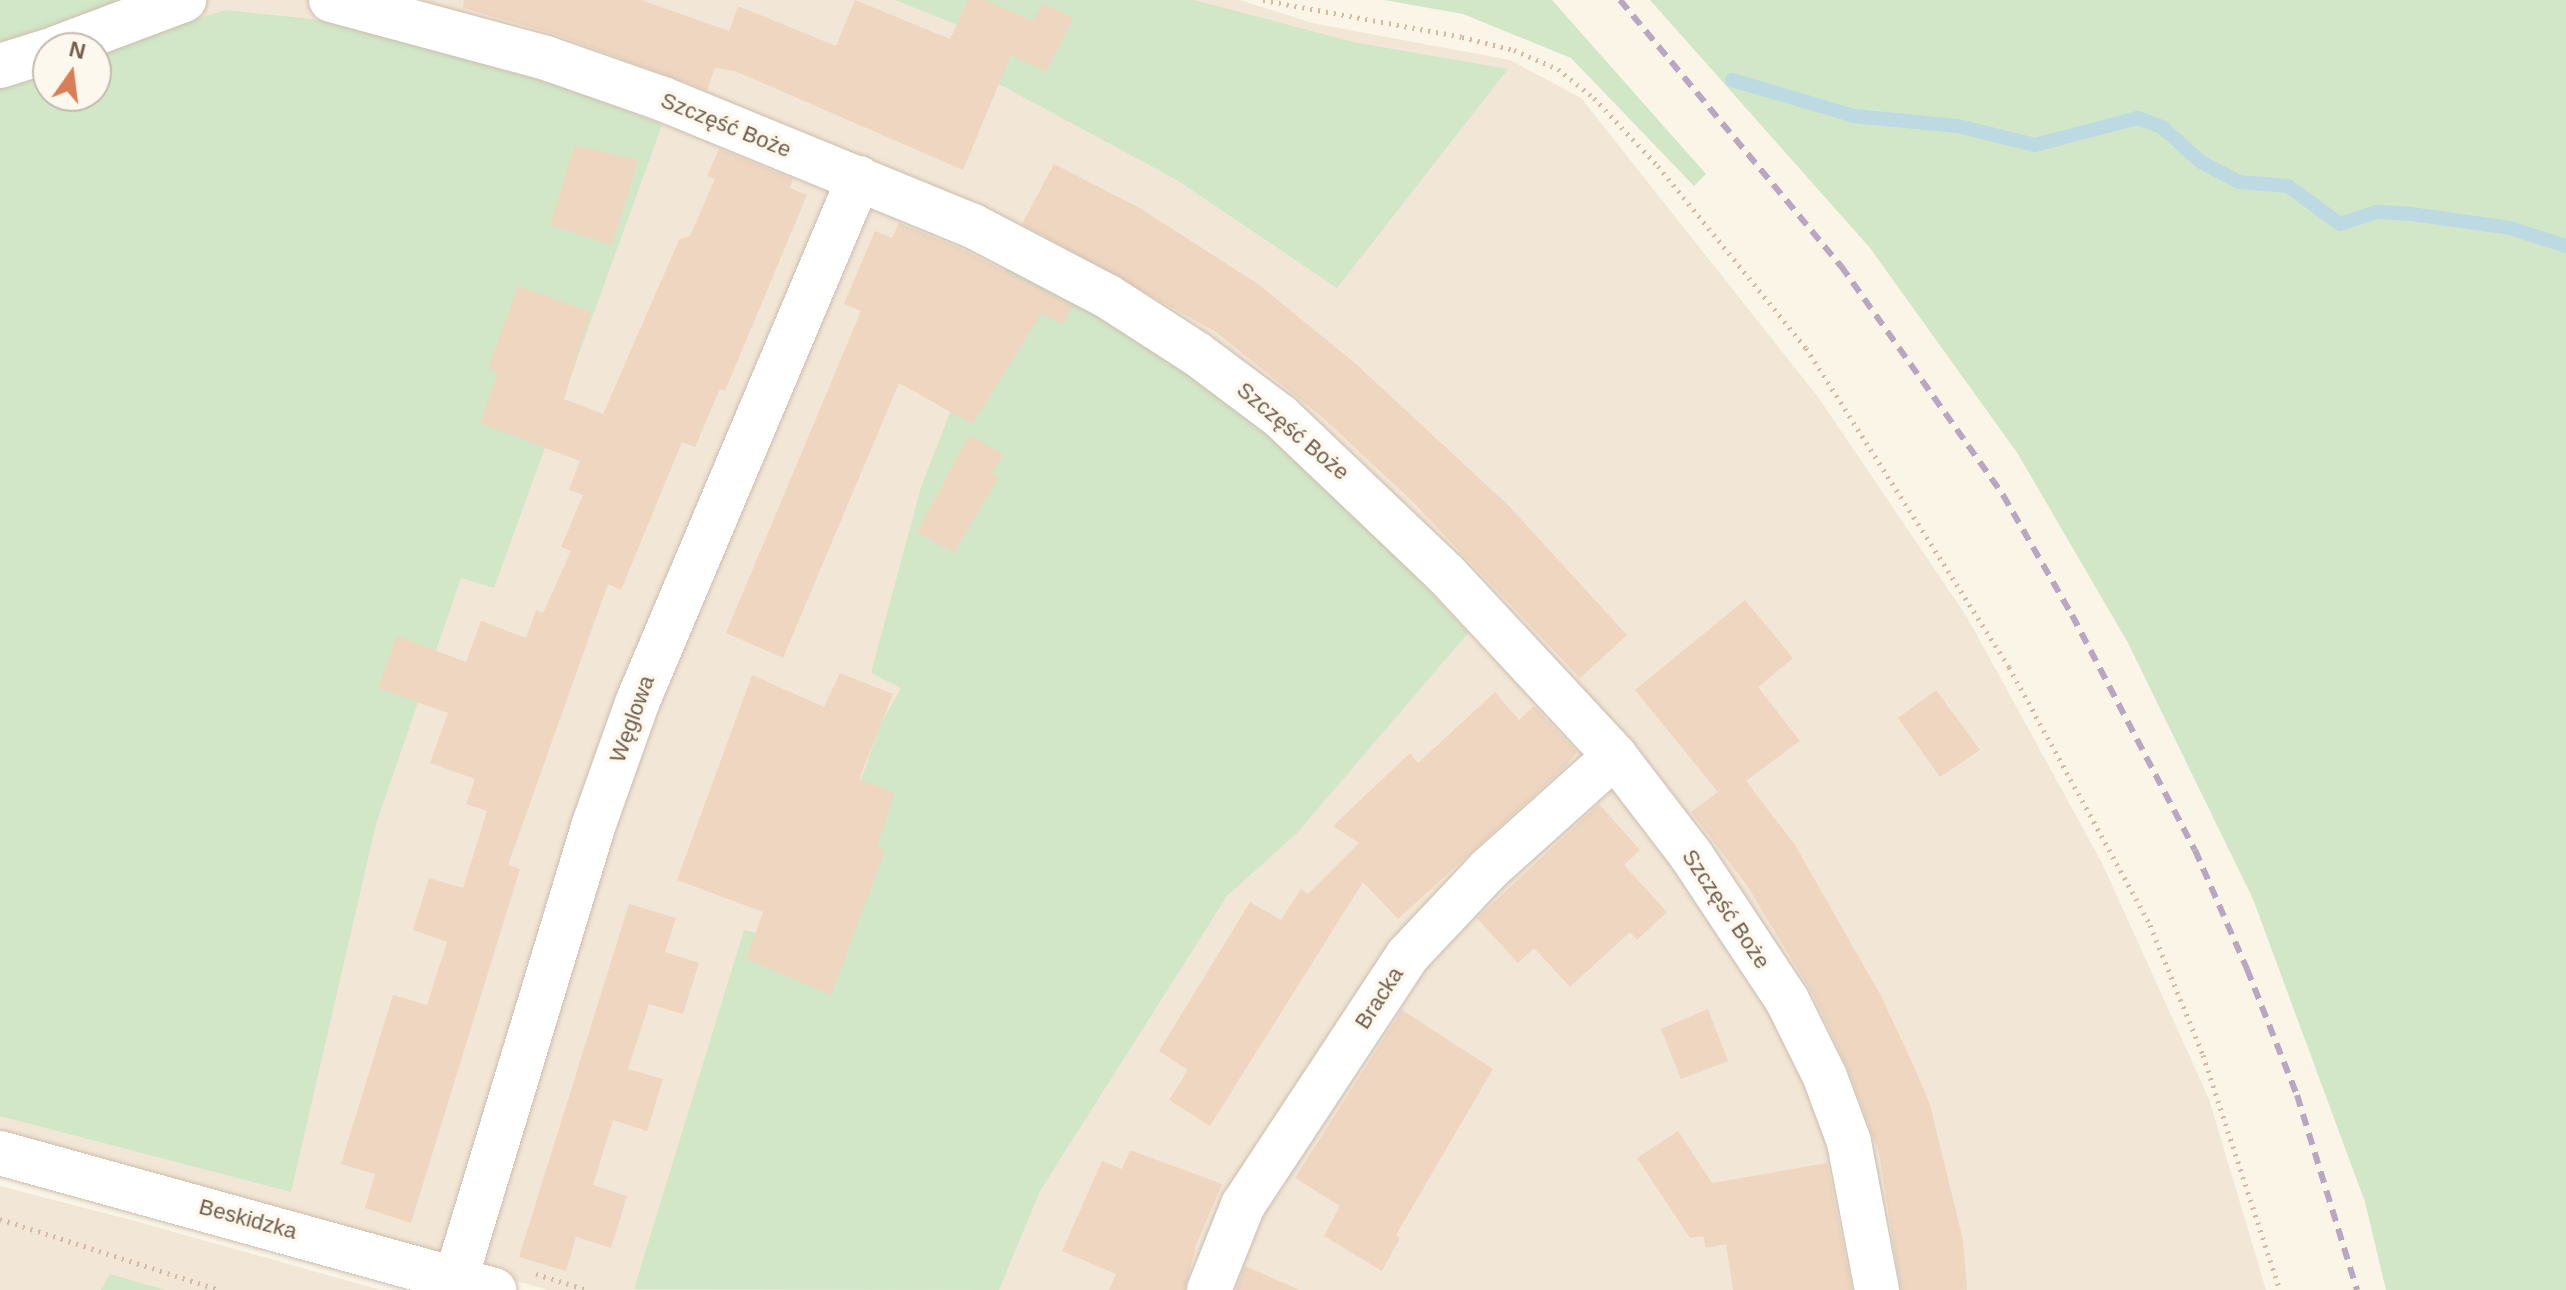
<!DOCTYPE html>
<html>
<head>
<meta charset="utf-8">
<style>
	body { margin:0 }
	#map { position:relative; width:2566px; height:1290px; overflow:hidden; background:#faf5e7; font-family:Arial,sans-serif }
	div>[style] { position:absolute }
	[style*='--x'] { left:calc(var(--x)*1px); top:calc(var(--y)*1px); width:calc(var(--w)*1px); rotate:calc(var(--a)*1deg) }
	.residential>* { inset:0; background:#f2e7d6 }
	.green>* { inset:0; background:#d1e7c7 }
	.stream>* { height:14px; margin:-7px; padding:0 7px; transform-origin:7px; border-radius:7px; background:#bddae3 }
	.building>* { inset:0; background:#eed6c1 }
	.path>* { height:5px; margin-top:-2.5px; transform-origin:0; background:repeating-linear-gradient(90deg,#d2baa4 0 2px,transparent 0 8px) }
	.roads { filter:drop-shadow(0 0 2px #ccbdae) drop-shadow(0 0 2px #ccbdae) }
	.street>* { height:44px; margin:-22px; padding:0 22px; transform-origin:22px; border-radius:22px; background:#fff }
	.rail>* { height:6px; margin-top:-3px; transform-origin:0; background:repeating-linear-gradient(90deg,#b8a6c3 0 12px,transparent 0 20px) }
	span { translate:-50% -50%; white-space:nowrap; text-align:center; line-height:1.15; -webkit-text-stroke:7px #fdf8ed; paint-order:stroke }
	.street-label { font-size:22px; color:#725e4e }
	.north { position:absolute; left:32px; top:32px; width:80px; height:80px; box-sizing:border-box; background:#fdf8ed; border:2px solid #c5baad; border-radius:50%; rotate:14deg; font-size:22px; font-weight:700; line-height:32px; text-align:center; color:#725e4e }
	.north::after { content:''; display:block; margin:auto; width:28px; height:36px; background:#da7e57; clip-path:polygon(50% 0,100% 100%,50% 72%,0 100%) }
</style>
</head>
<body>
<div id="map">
	<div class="residential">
		<i style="clip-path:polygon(evenodd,0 0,1240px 0,1312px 23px,1510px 60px,1581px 98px,1818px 397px,1967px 617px,2102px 863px,2209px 1099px,2266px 1290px,548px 1290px,0 1136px,0 0,48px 48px,96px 48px,96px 96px,48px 96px,48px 48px)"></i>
		<i style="clip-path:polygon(0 1186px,139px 1222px,381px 1290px,0 1290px)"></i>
	</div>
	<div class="green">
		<i style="clip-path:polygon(0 0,136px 0,0 42px)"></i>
		<i style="clip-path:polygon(895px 0,1194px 0,1353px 42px,1508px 69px,1337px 288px,1177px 180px,997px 83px,1008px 45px)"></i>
		<i style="clip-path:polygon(1384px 0,1552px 0,1706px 174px,1694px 186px,1571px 58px,1463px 14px)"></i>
		<i style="clip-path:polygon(1650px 0,2566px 0,2566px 1290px,2386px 1290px,2365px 1202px,2253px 899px,2128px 643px,2018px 454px,1870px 248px)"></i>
		<i style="clip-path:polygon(225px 10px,331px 21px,583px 93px,662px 125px,494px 588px,461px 578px,376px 824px,291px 1192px,0 1116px,0 83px,48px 68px,48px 96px,96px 96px,96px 52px)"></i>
		<i style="clip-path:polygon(1007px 266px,1094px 308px,1269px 431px,1340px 495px,1468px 633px,1297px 833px,1227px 896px,1040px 1191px,999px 1290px,634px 1289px,744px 930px,802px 945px,881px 723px,901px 688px,871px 673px,921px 487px)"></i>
		<i style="clip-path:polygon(110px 1274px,166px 1290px,101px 1290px)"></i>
	</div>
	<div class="stream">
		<i style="--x:1732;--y:80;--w:127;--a:16.4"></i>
		<i style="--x:1854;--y:116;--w:104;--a:5.5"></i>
		<i style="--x:1958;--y:126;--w:79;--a:13.9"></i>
		<i style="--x:2035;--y:145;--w:106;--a:-14.7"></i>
		<i style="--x:2138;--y:118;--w:26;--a:21"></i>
		<i style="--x:2162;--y:127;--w:52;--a:41.9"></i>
		<i style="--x:2201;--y:162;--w:43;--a:27.8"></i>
		<i style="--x:2239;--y:182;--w:49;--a:4.7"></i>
		<i style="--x:2288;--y:186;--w:64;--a:36.2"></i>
		<i style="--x:2340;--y:224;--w:39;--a:-18"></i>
		<i style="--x:2377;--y:212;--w:34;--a:3"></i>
		<i style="--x:2411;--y:214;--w:100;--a:8"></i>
		<i style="--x:2510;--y:228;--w:59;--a:17.8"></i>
	</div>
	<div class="building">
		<i style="clip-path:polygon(464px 0,641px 0,729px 31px,738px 6px,836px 46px,855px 0,950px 39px,968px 0,985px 0,1033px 21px,1043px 3px,1073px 18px,1046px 72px,1011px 55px,963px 170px,735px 71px,715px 68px,707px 90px,554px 34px,463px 8px)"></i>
		<i style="clip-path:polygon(575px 145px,638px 160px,612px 245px,550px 225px)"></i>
		<i style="clip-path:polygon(719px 149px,793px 179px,790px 188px,807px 195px,725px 391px,720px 389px,695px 447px,682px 442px,621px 590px,608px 584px,508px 865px,520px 869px,411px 1223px,365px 1208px,375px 1174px,341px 1164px,393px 995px,427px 1005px,447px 942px,413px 930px,429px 878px,463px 888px,487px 811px,466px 804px,475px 779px,430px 763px,448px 713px,378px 688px,397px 636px,466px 662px,481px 621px,526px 638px,536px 610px,543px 613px,571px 551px,561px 547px,583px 495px,569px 490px,580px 461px,480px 423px,498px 372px,488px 369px,518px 286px,591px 312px,564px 399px,603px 414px,679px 240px,690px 236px,715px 179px,707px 176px)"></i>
		<i style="clip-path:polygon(1054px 164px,1138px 207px,1258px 284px,1356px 364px,1509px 506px,1627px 635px,1580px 678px,1412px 501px,1322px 417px,1216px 332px,1022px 224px)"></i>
		<i style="clip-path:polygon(899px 223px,962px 249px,1073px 306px,1062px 325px,1042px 313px,972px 424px,899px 383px,783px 658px,726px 633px,861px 311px,844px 304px,875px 231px,892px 238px)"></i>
		<i style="clip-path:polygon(969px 435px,1003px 454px,992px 474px,999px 477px,954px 553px,917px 532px)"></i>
		<i style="clip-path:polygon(1745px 600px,1793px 658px,1758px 687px,1800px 741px,1746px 781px,1795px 845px,1881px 996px,1916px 1071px,1930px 1105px,1963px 1240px,1967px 1290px,1901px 1290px,1879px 1153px,1847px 1066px,1812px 993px,1746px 884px,1691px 812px,1718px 792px,1635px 690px)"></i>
		<i style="clip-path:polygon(840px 673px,893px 694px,859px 779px,894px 793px,877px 848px,885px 851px,831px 995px,746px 959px,763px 912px,677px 880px,752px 675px,824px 707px)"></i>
		<i style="clip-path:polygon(1936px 690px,1980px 750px,1940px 777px,1898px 718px)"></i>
		<i style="clip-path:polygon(1495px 692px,1519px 720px,1534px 706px,1577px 752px,1565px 767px,1398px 919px,1363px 882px,1210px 1126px,1169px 1100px,1188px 1070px,1159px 1051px,1250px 902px,1281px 920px,1301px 889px,1308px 894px,1359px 843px,1333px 826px,1410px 753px,1418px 763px)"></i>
		<i style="clip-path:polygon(1599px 804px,1640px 850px,1624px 865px,1667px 912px,1637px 940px,1630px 932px,1570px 987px,1534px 948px,1518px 963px,1477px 918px)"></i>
		<i style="clip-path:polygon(629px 904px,676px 918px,665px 952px,699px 963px,683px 1014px,649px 1004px,628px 1069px,663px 1079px,647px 1131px,613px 1120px,593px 1185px,627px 1196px,611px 1248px,576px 1237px,566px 1271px,519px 1257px)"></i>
		<i style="clip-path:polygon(1708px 1009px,1728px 1061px,1681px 1079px,1661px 1029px)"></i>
		<i style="clip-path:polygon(1402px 1010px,1493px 1069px,1396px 1235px,1400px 1238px,1382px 1271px,1324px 1236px,1340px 1206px,1295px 1178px)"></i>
		<i style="clip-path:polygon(1678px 1131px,1712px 1183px,1827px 1163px,1852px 1290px,1733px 1290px,1726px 1244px,1706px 1248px,1703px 1236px,1690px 1238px,1637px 1158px)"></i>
		<i style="clip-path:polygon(1130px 1150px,1222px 1184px,1196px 1245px,1185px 1290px,1109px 1290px,1116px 1274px,1062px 1251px,1102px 1161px,1122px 1169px)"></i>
		<i style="clip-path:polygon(1245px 1266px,1300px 1290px,1236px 1290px)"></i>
	</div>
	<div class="path">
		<i style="--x:1263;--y:0;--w:202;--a:10.5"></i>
		<i style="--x:1462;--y:37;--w:54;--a:14"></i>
		<i style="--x:1514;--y:50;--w:48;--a:23.4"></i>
		<i style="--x:1558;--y:69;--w:46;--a:38.9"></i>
		<i style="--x:1594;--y:98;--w:93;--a:46.7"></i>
		<i style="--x:1658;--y:166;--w:235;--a:50.9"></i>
		<i style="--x:1806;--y:348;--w:378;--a:57.5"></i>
		<i style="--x:2009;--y:667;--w:294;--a:61.3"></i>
		<i style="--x:2150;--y:925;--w:140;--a:67.8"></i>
		<i style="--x:2203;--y:1055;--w:247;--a:71.9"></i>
		<i style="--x:0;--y:1219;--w:231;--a:17.9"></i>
		<i style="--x:536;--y:1274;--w:54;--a:17.1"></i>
	</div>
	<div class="roads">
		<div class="street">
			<i style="--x:331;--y:0;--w:223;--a:15.1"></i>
			<i style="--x:546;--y:58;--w:124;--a:19.3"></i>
			<i style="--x:663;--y:99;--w:335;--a:22.3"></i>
			<i style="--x:973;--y:226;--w:151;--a:27.6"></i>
			<i style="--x:1107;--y:296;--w:107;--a:32.8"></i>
			<i style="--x:1197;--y:354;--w:104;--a:36.8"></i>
			<i style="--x:1280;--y:416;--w:229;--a:43.6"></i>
			<i style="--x:1446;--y:574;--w:248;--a:47.1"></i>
			<i style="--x:1615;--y:756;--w:125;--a:52.5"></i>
			<i style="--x:1691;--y:855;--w:174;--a:56.5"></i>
			<i style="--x:1787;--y:1000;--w:86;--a:63.7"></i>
			<i style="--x:1825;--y:1077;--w:69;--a:69.7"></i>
			<i style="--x:1849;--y:1142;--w:151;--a:79.3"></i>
			<i style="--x:56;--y:48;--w:137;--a:-20.6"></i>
			<i style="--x:0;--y:66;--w:50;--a:-17.4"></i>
			<i style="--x:0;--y:1153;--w:513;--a:15.5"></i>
			<i style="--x:456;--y:1278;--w:475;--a:-73.1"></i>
			<i style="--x:594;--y:824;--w:128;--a:-70.4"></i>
			<i style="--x:637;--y:703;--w:570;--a:-67.08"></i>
			<i style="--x:1209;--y:1290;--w:92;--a:-68.2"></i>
			<i style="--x:1243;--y:1205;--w:298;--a:-56.6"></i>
			<i style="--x:1407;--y:956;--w:120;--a:-46.7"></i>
			<i style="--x:1489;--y:869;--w:169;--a:-41.9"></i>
		</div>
	</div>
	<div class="rail">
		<i style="--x:1620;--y:0;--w:346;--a:50.3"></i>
		<i style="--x:1841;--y:266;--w:281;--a:54.7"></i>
		<i style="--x:2003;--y:495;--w:138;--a:60.1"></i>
		<i style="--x:2072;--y:615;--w:265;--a:62.4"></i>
		<i style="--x:2195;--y:850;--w:130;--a:66.4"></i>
		<i style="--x:2247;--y:969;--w:136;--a:68.4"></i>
		<i style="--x:2297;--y:1095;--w:204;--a:72.9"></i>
	</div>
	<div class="street-label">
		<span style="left:726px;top:125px;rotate:22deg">Szczęść Boże</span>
		<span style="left:1293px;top:431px;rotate:40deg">Szczęść Boże</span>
		<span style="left:632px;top:719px;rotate:-70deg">Węglowa</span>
		<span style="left:1726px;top:909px;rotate:56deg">Szczęść Boże</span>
		<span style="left:1379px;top:998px;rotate:-57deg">Bracka</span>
		<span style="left:248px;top:1219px;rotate:15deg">Beskidzka</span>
	</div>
	<div class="north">N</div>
</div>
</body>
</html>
